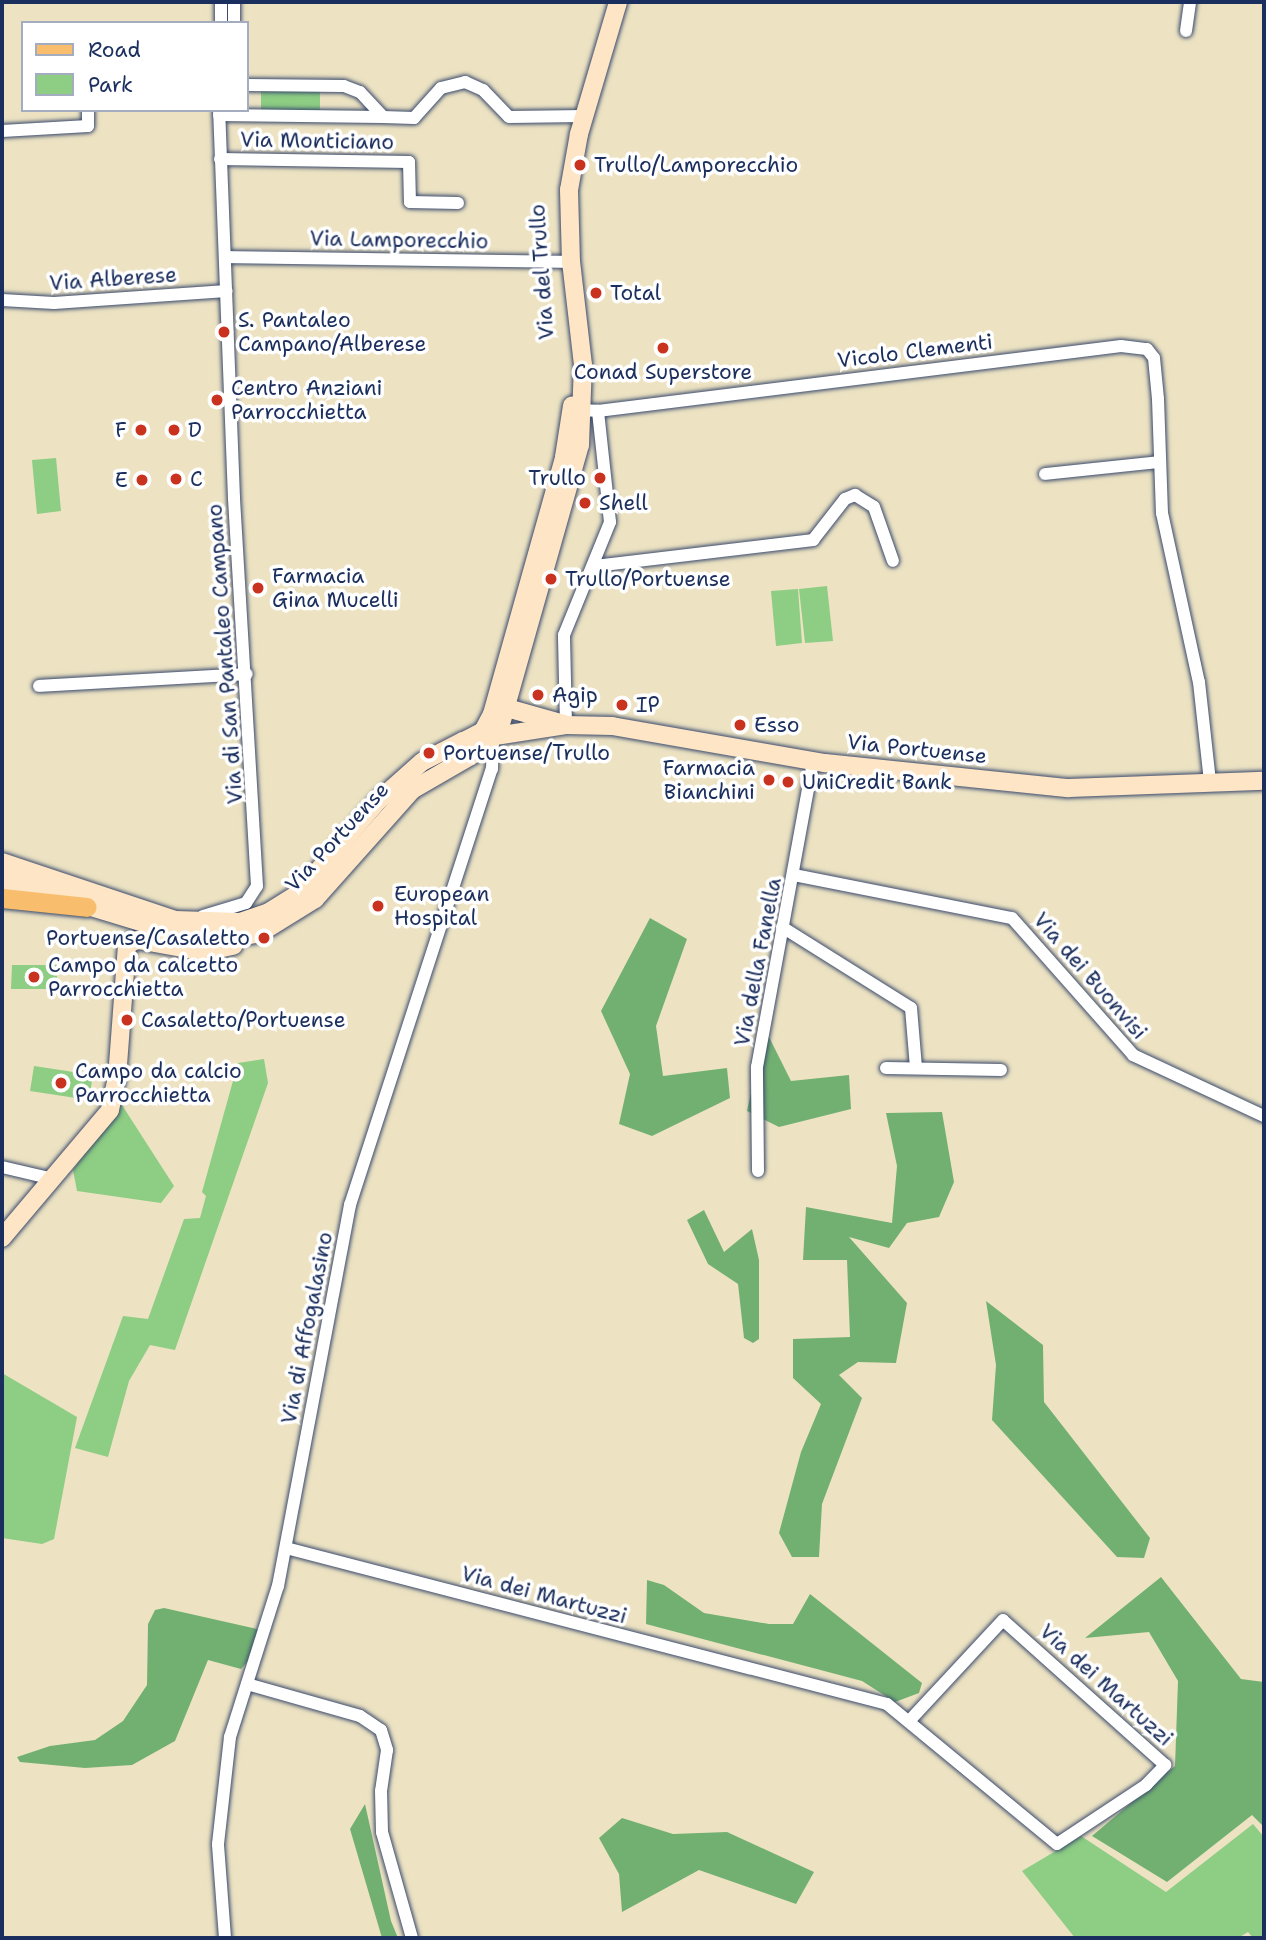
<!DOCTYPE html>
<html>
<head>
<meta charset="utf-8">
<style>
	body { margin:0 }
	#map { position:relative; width:1266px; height:1940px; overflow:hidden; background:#ede3c3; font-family:"Shantell Sans",sans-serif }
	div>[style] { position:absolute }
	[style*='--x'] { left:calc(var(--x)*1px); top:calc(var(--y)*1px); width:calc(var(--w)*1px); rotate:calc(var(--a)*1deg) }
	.green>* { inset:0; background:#8dcd84 }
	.forest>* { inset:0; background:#72b072 }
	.roads { filter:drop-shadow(0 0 2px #3a4a6d) drop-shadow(0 0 2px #3a4a6d) }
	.street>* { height:12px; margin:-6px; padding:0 6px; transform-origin:6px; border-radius:6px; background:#fff }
	.secondary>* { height:18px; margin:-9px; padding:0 9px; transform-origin:9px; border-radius:9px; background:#fde5c5 }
	.primary>* { height:19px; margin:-9.5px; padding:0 9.5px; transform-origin:9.5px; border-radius:9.5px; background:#f9be6d }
	.dots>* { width:19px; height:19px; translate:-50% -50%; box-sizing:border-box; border:4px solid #fff; border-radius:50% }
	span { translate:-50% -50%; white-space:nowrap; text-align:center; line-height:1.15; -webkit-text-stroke:7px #fff; paint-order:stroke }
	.street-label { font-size:21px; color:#1b2f5e }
	.poi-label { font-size:21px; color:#1b2f5e }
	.left { translate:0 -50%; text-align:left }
	.right { translate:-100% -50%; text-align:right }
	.frame { position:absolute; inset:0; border:4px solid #1b2f5e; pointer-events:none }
	.legend { position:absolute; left:21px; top:21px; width:228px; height:91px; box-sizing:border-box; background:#fff; border:2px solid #a4acbf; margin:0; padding:9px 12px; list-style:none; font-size:21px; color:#1b2f5e }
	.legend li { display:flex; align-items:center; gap:14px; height:35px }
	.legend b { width:35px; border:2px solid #a4acbf }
</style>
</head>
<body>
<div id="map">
	<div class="green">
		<i style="clip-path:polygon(261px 90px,320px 91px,320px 113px,261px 113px)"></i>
		<i style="clip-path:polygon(56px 458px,61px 511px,37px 514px,32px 460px)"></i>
		<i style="clip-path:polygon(827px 586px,833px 641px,805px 643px,799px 589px)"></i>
		<i style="clip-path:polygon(798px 589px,802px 643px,776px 646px,771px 591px)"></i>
		<i style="clip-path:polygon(12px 965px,57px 965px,57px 989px,11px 989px)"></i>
		<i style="clip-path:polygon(264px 1059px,268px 1083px,175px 1350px,150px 1345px,129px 1381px,108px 1457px,75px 1448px,123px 1316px,148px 1319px,184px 1219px,200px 1218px,206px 1196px,202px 1192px,238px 1063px)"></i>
		<i style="clip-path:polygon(34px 1066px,93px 1075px,89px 1100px,30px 1091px)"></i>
		<i style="clip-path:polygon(120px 1102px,174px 1186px,161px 1203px,77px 1191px,73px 1170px)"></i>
		<i style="clip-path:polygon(2px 1373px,77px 1417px,54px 1539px,42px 1544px,2px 1538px)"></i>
		<i style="clip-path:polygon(1253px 1824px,1264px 1837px,1264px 1938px,1253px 1938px,1248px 1932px,1238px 1938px,1075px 1938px,1022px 1871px,1081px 1836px,1166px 1892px)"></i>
	</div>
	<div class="forest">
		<i style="clip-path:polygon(650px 918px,687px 939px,656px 1026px,663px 1076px,727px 1068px,730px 1098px,652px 1136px,619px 1124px,630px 1074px,601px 1011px)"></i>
		<i style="clip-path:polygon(765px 1029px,791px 1081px,849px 1075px,851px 1109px,779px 1127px,747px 1111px)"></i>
		<i style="clip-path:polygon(942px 1112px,954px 1182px,939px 1217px,907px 1223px,889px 1248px,849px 1237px,907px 1303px,896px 1363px,858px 1362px,839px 1375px,862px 1398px,822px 1504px,819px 1557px,792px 1557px,779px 1533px,801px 1452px,821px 1404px,793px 1378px,793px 1339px,850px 1337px,847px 1260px,803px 1260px,806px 1207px,892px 1223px,897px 1166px,886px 1113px)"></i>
		<i style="clip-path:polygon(704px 1210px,724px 1252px,752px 1229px,759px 1260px,759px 1339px,753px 1343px,744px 1338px,738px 1284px,708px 1264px,687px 1220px)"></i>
		<i style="clip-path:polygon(986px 1301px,1043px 1345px,1044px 1402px,1150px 1538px,1144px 1558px,1117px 1557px,992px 1420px,996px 1365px)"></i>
		<i style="clip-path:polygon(1161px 1577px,1241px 1679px,1264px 1682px,1264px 1827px,1252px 1815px,1167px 1882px,1092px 1836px,1175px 1766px,1178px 1681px,1149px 1632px,1085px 1638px)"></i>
		<i style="clip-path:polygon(647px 1580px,664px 1585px,704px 1613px,769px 1624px,793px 1624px,810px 1594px,922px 1683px,919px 1693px,895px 1702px,862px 1681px,646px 1624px)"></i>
		<i style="clip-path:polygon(164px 1608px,261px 1630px,251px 1657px,241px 1669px,208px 1660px,175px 1741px,132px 1765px,85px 1768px,20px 1762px,17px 1757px,50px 1746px,95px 1740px,123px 1721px,147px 1685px,148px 1624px,155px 1610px)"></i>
		<i style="clip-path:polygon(365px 1804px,391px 1921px,398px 1938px,382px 1938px,350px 1829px)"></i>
		<i style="clip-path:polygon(622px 1818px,673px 1834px,727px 1832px,814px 1872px,796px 1904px,699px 1870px,622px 1912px,619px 1874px,599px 1838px)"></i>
	</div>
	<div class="roads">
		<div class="street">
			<i style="--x:221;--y:23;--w:21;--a:-90"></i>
			<i style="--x:234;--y:23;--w:21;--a:-90"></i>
			<i style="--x:1186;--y:31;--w:29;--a:-82"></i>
			<i style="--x:247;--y:85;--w:97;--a:0.6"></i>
			<i style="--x:344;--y:86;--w:17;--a:21"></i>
			<i style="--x:360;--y:92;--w:34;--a:47"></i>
			<i style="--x:383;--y:117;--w:31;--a:2"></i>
			<i style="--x:414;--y:118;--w:40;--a:-48"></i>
			<i style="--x:441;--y:88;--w:25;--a:-14"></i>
			<i style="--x:465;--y:82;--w:20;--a:24"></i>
			<i style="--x:483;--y:90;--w:37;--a:46"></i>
			<i style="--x:509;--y:117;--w:75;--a:-0.8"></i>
			<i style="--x:219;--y:115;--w:164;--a:0.7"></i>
			<i style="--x:2;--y:131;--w:86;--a:-3.3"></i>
			<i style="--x:88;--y:126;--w:16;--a:-90"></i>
			<i style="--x:220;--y:159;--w:189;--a:0.9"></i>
			<i style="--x:409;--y:162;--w:40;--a:88.6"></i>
			<i style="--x:410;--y:202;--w:48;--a:1.2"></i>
			<i style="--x:226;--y:257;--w:345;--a:0.8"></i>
			<i style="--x:2;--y:300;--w:52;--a:3.3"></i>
			<i style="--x:54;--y:303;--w:173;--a:-4"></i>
			<i style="--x:575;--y:410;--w:23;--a:2"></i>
			<i style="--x:598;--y:411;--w:527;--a:-7.08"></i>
			<i style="--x:1121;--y:346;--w:26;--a:7"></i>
			<i style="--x:1147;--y:349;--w:11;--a:52"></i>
			<i style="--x:1154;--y:358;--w:41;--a:84.4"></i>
			<i style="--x:1158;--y:399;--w:114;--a:88"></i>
			<i style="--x:1162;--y:513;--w:173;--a:77.7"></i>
			<i style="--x:1199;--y:682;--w:100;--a:83.7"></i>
			<i style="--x:1045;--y:474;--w:115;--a:-6"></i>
			<i style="--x:595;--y:566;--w:220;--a:-6.8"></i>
			<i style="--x:813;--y:540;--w:52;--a:-52"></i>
			<i style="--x:845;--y:499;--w:11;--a:-22"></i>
			<i style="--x:855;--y:495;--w:22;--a:32"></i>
			<i style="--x:874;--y:507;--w:57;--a:70.6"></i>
			<i style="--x:39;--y:686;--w:208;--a:-3.3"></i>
			<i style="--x:566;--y:725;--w:90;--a:-91.3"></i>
			<i style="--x:564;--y:635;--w:122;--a:-67.8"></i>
			<i style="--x:610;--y:522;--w:112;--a:-96.2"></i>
			<i style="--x:794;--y:875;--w:222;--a:11.2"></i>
			<i style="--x:1012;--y:918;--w:183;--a:48.5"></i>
			<i style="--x:1133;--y:1055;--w:145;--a:25"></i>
			<i style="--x:203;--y:916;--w:45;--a:-16.8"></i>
			<i style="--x:246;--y:903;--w:20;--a:-57"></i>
			<i style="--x:257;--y:886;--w:389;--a:-93.4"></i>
			<i style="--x:234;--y:498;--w:388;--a:-92.2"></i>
			<i style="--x:782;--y:927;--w:152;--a:32.1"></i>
			<i style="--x:911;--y:1008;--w:60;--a:85.2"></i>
			<i style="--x:886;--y:1068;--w:115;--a:1"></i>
			<i style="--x:2;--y:1167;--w:52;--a:13.2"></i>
			<i style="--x:758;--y:1171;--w:104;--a:-90.6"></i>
			<i style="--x:757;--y:1067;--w:311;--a:-79.6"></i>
			<i style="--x:286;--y:1548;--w:621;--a:14.55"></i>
			<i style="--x:887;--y:1704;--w:220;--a:39.5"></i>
			<i style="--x:1057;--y:1844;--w:107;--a:-33.5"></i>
			<i style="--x:1146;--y:1785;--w:28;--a:-46"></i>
			<i style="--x:1165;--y:1765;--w:217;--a:-138.2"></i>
			<i style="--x:1003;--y:1620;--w:137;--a:132.9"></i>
			<i style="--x:247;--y:1684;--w:117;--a:15.8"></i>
			<i style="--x:360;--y:1716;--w:25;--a:34"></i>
			<i style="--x:381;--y:1730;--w:21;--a:73"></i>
			<i style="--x:387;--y:1750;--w:41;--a:98.3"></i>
			<i style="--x:381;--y:1791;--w:41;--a:88.6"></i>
			<i style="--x:382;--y:1832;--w:110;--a:74.2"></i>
			<i style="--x:225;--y:1938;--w:94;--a:-94.3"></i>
			<i style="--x:218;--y:1844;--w:108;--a:-83.6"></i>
			<i style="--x:230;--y:1737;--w:158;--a:-72.4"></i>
			<i style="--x:278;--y:1586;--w:388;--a:-79.3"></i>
			<i style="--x:350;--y:1205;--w:459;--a:-72"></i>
			<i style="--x:492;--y:769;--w:31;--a:-88"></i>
		</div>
		<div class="secondary">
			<i style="--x:507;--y:708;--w:59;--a:15.7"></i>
			<i style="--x:466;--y:740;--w:19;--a:-28"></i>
			<i style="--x:483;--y:731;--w:19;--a:-62"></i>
			<i style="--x:492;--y:714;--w:267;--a:-74.3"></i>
			<i style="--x:564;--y:457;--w:52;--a:-81.1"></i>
			<i style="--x:2;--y:862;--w:182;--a:18.5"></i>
			<i style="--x:175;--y:920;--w:65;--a:1.8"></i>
			<i style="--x:240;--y:922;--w:31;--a:-19"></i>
			<i style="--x:269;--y:912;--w:34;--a:-32"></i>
			<i style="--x:298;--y:894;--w:123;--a:-49.3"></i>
			<i style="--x:378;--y:801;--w:59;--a:-41.6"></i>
			<i style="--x:422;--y:762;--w:46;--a:-27.1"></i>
			<i style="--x:463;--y:741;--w:104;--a:-8.8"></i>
			<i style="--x:566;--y:725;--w:46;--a:1.2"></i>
			<i style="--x:612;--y:726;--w:216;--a:9.9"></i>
			<i style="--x:825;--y:763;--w:245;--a:5.9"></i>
			<i style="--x:1069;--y:788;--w:195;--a:-2.1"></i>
			<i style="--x:2;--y:880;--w:189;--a:16.9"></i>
			<i style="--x:183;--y:935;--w:41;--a:5.6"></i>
			<i style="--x:224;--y:939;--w:36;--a:-9"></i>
			<i style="--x:260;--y:933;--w:65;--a:-31.7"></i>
			<i style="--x:315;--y:899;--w:146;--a:-48.3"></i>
			<i style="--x:412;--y:790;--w:80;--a:-30.1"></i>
			<i style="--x:481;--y:750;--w:26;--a:-47"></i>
			<i style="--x:499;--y:731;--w:297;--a:-74.2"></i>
			<i style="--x:580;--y:445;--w:80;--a:-87.9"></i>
			<i style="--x:583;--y:365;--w:104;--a:-96.6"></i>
			<i style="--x:571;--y:262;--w:72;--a:-91.6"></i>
			<i style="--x:569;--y:190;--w:57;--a:-79.9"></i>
			<i style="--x:579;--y:134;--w:138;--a:-73.5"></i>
			<i style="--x:2;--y:1238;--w:167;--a:-49.8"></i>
			<i style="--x:110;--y:1110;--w:33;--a:-78"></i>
			<i style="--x:117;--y:1078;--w:134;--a:-85.7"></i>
			<i style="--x:127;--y:944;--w:12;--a:-20"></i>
			<i style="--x:138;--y:940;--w:67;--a:10.3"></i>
			<i style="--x:204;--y:952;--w:30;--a:-12"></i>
		</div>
		<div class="primary">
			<i style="--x:2;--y:898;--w:85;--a:6"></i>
		</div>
	</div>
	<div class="dots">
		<i style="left:580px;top:165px;background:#c8321e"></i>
		<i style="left:596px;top:293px;background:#c8321e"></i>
		<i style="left:224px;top:332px;background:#c8321e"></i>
		<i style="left:663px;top:348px;background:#c8321e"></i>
		<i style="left:217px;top:400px;background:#c8321e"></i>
		<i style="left:141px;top:430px;background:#c8321e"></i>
		<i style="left:174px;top:430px;background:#c8321e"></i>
		<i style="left:600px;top:478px;background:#c8321e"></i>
		<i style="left:176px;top:479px;background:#c8321e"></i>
		<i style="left:142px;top:480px;background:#c8321e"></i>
		<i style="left:585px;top:503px;background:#c8321e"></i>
		<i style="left:551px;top:579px;background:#c8321e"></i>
		<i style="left:258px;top:588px;background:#c8321e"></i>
		<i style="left:538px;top:695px;background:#c8321e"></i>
		<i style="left:622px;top:705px;background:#c8321e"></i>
		<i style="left:740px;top:725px;background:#c8321e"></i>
		<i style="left:429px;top:753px;background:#c8321e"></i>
		<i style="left:769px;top:780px;background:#c8321e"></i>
		<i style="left:788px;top:782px;background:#c8321e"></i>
		<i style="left:378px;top:906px;background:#c8321e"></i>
		<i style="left:264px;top:938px;background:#c8321e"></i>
		<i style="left:34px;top:977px;background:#c8321e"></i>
		<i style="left:127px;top:1020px;background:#c8321e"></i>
		<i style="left:61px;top:1083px;background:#c8321e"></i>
	</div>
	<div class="street-label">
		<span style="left:317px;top:141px;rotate:1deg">Via Monticiano</span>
		<span style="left:399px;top:240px;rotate:1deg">Via Lamporecchio</span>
		<span style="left:542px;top:272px;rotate:-94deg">Via del Trullo</span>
		<span style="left:113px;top:279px;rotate:-4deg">Via Alberese</span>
		<span style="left:915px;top:351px;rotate:-7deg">Vicolo Clementi</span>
		<span style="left:225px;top:654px;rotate:-94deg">Via di San Pantaleo Campano</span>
		<span style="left:917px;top:749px;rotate:6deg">Via Portuense</span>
		<span style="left:337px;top:837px;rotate:-47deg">Via Portuense</span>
		<span style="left:758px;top:962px;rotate:-79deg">Via della Fanella</span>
		<span style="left:1090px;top:976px;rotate:49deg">Via dei Buonvisi</span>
		<span style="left:307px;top:1328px;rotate:-79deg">Via di Affogalasino</span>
		<span style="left:544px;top:1595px;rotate:15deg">Via dei Martuzzi</span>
		<span style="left:1106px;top:1685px;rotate:42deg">Via dei Martuzzi</span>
	</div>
	<div class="poi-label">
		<span class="left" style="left:594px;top:165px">Trullo/Lamporecchio</span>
		<span class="left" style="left:610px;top:293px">Total</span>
		<span class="left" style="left:238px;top:332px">S. Pantaleo<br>Campano/Alberese</span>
		<span style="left:663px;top:372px">Conad Superstore</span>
		<span class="left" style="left:231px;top:400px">Centro Anziani<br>Parrocchietta</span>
		<span class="right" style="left:127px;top:430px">F</span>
		<span class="left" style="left:188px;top:430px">D</span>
		<span class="right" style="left:586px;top:478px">Trullo</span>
		<span class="left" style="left:190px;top:479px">C</span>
		<span class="right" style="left:128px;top:480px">E</span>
		<span class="left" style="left:599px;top:503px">Shell</span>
		<span class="left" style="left:272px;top:588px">Farmacia<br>Gina Mucelli</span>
		<span class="left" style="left:565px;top:579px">Trullo/Portuense</span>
		<span class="left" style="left:552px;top:695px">Agip</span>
		<span class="left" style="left:636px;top:705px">IP</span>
		<span class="left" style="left:754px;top:725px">Esso</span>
		<span class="left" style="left:443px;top:753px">Portuense/Trullo</span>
		<span class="right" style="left:755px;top:780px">Farmacia<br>Bianchini</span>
		<span class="left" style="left:802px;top:782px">UniCredit Bank</span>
		<span class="left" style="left:394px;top:906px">European<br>Hospital</span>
		<span class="right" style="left:250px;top:938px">Portuense/Casaletto</span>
		<span class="left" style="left:48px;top:977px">Campo da calcetto<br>Parrocchietta</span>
		<span class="left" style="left:141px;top:1020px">Casaletto/Portuense</span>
		<span class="left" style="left:75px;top:1083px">Campo da calcio<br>Parrocchietta</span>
	</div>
	<div class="frame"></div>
	<ul class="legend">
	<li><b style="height:9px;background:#f9be6d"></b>Road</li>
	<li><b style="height:19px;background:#8dcd84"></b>Park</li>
	</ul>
</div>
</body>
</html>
